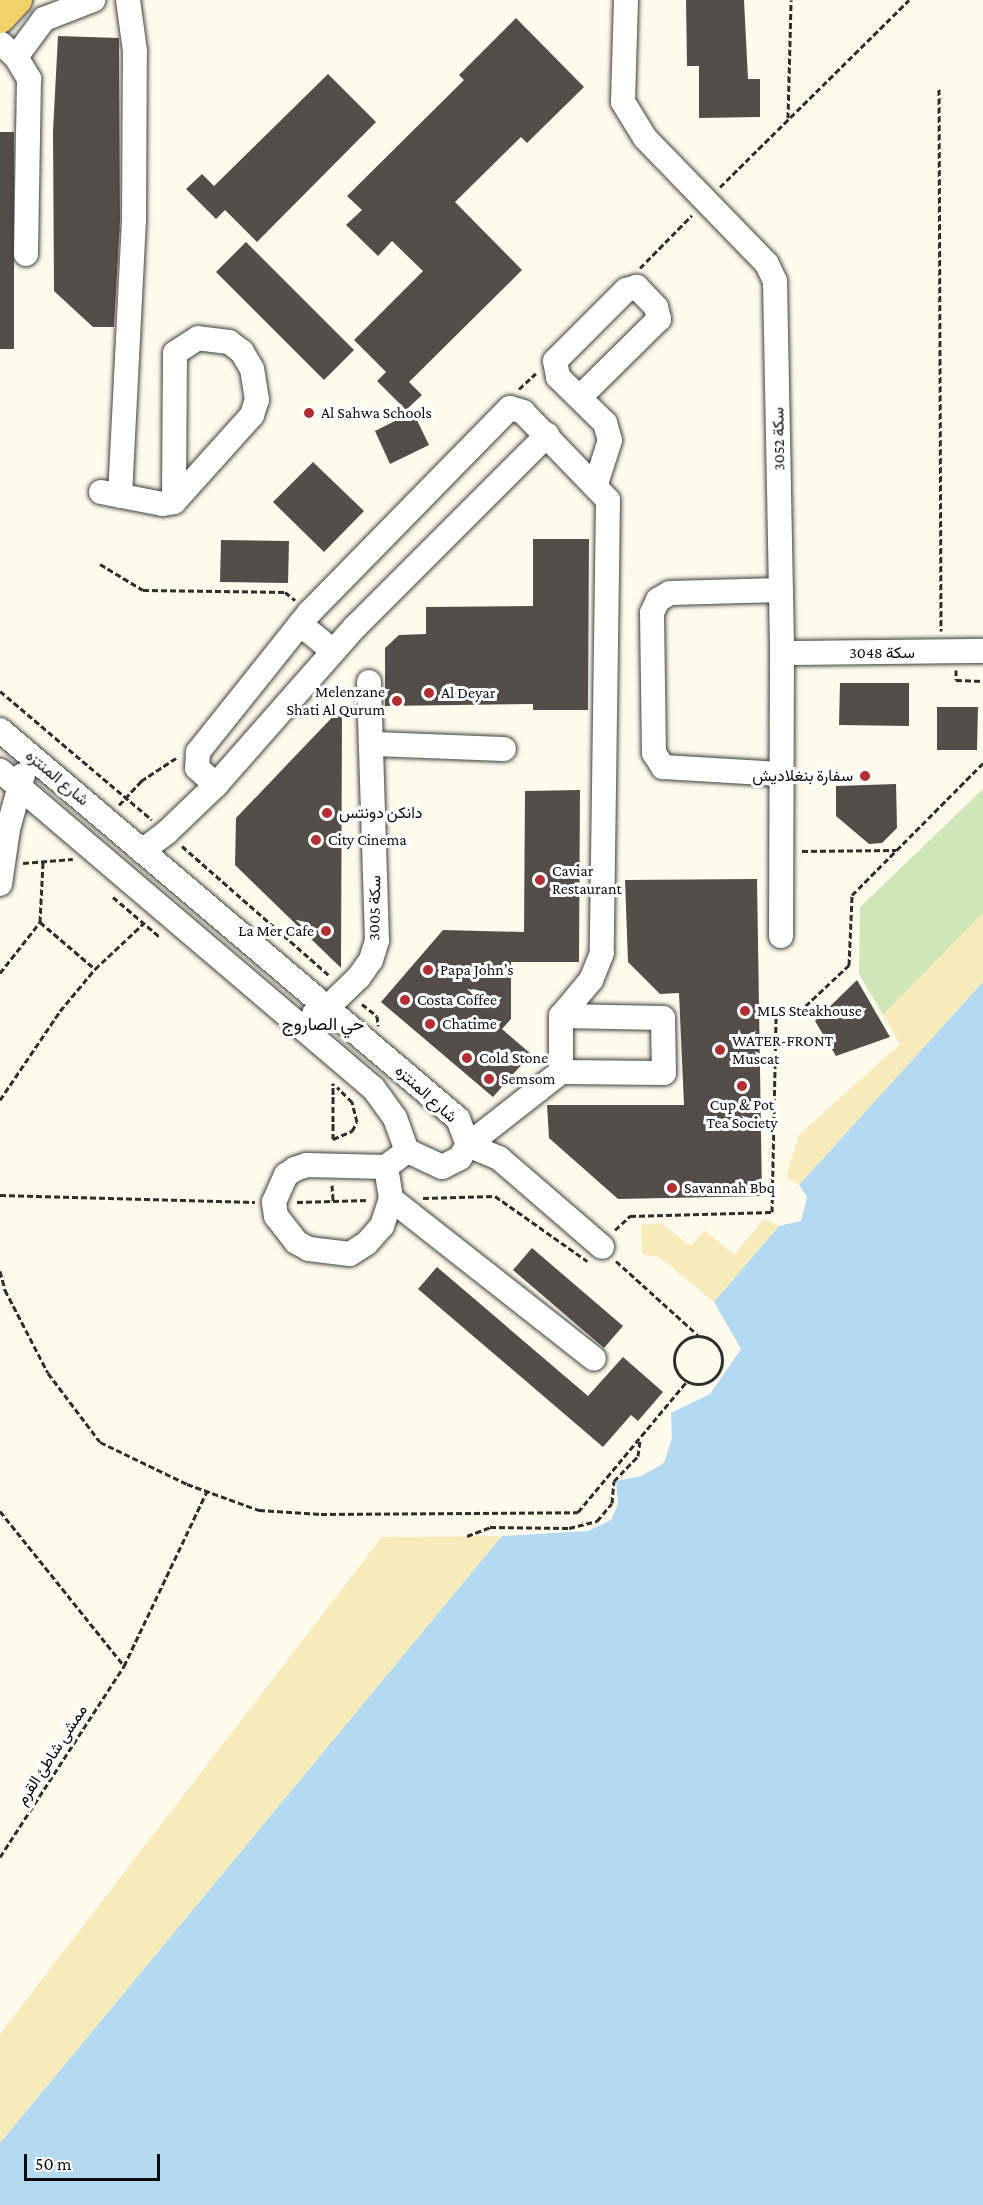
<!DOCTYPE html>
<html>
<head>
<meta charset="utf-8">
<style>
	body { margin:0 }
	#map { position:relative; width:983px; height:2205px; overflow:hidden; background:#fefbec; font-family:"Crimson Pro",Vazirmatn,serif }
	div>[style] { position:absolute }
	[style*='--x'] { left:calc(var(--x)*1px); top:calc(var(--y)*1px); width:calc(var(--w)*1px); rotate:calc(var(--a)*1deg) }
	.green>* { inset:0; background:#cfe6b8 }
	.sand>* { inset:0; background:#f7eabb }
	.water>* { inset:0; background:#b4daf2 }
	.building>* { inset:0; background:#544d49 }
	.path>* { height:3px; margin-top:-1.5px; transform-origin:0; background:repeating-linear-gradient(90deg,#2e2e2e 0 6px,transparent 0 9px) }
	.path>.ring { margin:-1.5px; padding:0; box-sizing:content-box; background:none; border:3px solid #2e2e2e; border-radius:50% }
	.roads { filter:drop-shadow(0 0 2px #3f3f3f) drop-shadow(0 0 2px #3f3f3f) }
	.minor>* { height:24px; margin:-12px; padding:0 12px; transform-origin:12px; border-radius:12px; background:#fff }
	.major>* { height:30px; margin:-15px; padding:0 15px; transform-origin:15px; border-radius:15px; background:#f0d16a }
	.dots>* { width:16px; height:16px; translate:-50% -50%; box-sizing:border-box; border:3px solid #fff; border-radius:50% }
	span { translate:-50% -50%; white-space:nowrap; text-align:center; line-height:1.15; -webkit-text-stroke:6px #fff; paint-order:stroke }
	.poi-label { font-size:16px; color:#0c0c0c }
	.left { translate:0 -50%; text-align:left }
	.right { translate:-100% -50%; text-align:right }
	.street-label { font-size:16px; color:#0c0c0c }
	.neighbourhood-label { font-size:18px; color:#0c0c0c }
	.scale { position:absolute; left:24px; top:2154px; width:136px; height:27px; box-sizing:border-box; border:3px solid #0c0c0c; border-top:0; padding-left:8px; font-size:18px; line-height:21px; white-space:nowrap; color:#0c0c0c; -webkit-text-stroke:4px #fff; paint-order:stroke }
</style>
</head>
<body>
<div id="map">
	<div class="green">
		<i style="clip-path:polygon(983px 789px,983px 913px,883px 1015px,859px 974px,860px 907px)"></i>
	</div>
	<div class="sand">
		<i style="clip-path:polygon(983px 913px,983px 982px,799px 1185px,786px 1177px,799px 1135px,900px 1044px,883px 1015px)"></i>
		<i style="clip-path:polygon(764px 1219px,779px 1226px,714px 1302px,659px 1257px,642px 1254px,641px 1225px,660px 1223px,691px 1246px,705px 1230px,734px 1255px)"></i>
		<i style="clip-path:polygon(502px 1536px,0 2143px,0 2034px,382px 1537px)"></i>
	</div>
	<div class="water">
		<i style="clip-path:polygon(983px 982px,983px 2205px,0 2205px,0 2143px,502px 1536px,588px 1531px,611px 1520px,618px 1504px,616px 1481px,641px 1476px,664px 1463px,672px 1438px,671px 1413px,710px 1394px,741px 1349px,714px 1302px,779px 1226px,801px 1221px,807px 1197px,799px 1185px)"></i>
	</div>
	<div class="building">
		<i style="clip-path:polygon(686px 0,744px 0,748px 79px,760px 79px,760px 117px,699px 118px,699px 66px,687px 66px)"></i>
		<i style="clip-path:polygon(516px 18px,584px 87px,527px 143px,521px 137px,455px 202px,522px 270px,409px 382px,422px 395px,406px 410px,377px 381px,386px 372px,354px 340px,423px 271px,392px 241px,378px 256px,346px 225px,362px 210px,347px 196px,464px 80px,459px 75px)"></i>
		<i style="clip-path:polygon(58px 36px,119px 38px,120px 221px,114px 327px,93px 327px,54px 291px,53px 131px)"></i>
		<i style="clip-path:polygon(328px 74px,376px 122px,257px 242px,225px 210px,216px 219px,186px 189px,202px 174px,214px 186px)"></i>
		<i style="clip-path:polygon(0 132px,14px 132px,14px 349px,0 349px)"></i>
		<i style="clip-path:polygon(246px 242px,354px 350px,324px 380px,216px 272px)"></i>
		<i style="clip-path:polygon(413px 412px,429px 445px,390px 464px,375px 431px)"></i>
		<i style="clip-path:polygon(313px 462px,364px 511px,324px 552px,273px 502px)"></i>
		<i style="clip-path:polygon(533px 539px,589px 539px,588px 710px,533px 710px,533px 704px,385px 706px,385px 648px,399px 635px,426px 634px,426px 607px,533px 606px)"></i>
		<i style="clip-path:polygon(221px 540px,289px 541px,288px 583px,220px 582px)"></i>
		<i style="clip-path:polygon(840px 683px,909px 683px,909px 726px,839px 725px)"></i>
		<i style="clip-path:polygon(342px 707px,341px 968px,235px 865px,236px 818px)"></i>
		<i style="clip-path:polygon(937px 707px,978px 707px,977px 750px,937px 750px)"></i>
		<i style="clip-path:polygon(896px 784px,897px 828px,882px 843px,869px 844px,836px 816px,836px 786px)"></i>
		<i style="clip-path:polygon(580px 790px,579px 962px,511px 962px,511px 1019px,502px 1029px,531px 1054px,493px 1097px,381px 1002px,443px 930px,524px 932px,525px 791px)"></i>
		<i style="clip-path:polygon(757px 879px,762px 1196px,618px 1199px,549px 1138px,547px 1105px,684px 1105px,679px 993px,660px 994px,628px 962px,625px 880px)"></i>
		<i style="clip-path:polygon(857px 980px,890px 1037px,836px 1056px,815px 1021px)"></i>
		<i style="clip-path:polygon(532px 1248px,623px 1326px,604px 1348px,513px 1270px)"></i>
		<i style="clip-path:polygon(437px 1267px,588px 1396px,623px 1357px,663px 1392px,638px 1421px,631px 1415px,603px 1447px,418px 1289px)"></i>
	</div>
	<div class="path">
		<i style="--x:939;--y:89;--w:542;--a:89.79"></i>
		<i style="--x:788;--y:118;--w:118;--a:-88.5"></i>
		<i style="--x:720;--y:187;--w:266;--a:-44.7"></i>
		<i style="--x:640;--y:268;--w:74;--a:-45.5"></i>
		<i style="--x:519;--y:389;--w:23;--a:-43"></i>
		<i style="--x:100;--y:564;--w:50;--a:31.2"></i>
		<i style="--x:143;--y:590;--w:142;--a:0.8"></i>
		<i style="--x:285;--y:592;--w:13;--a:39"></i>
		<i style="--x:956;--y:670;--w:10;--a:90"></i>
		<i style="--x:956;--y:680;--w:27;--a:2"></i>
		<i style="--x:0;--y:691;--w:199;--a:40.3"></i>
		<i style="--x:119;--y:805;--w:33;--a:-47"></i>
		<i style="--x:141;--y:781;--w:42;--a:-33.3"></i>
		<i style="--x:182;--y:846;--w:197;--a:41.3"></i>
		<i style="--x:802;--y:851;--w:94;--a:-0.6"></i>
		<i style="--x:23;--y:863;--w:50;--a:-4.6"></i>
		<i style="--x:113;--y:897;--w:63;--a:40.5"></i>
		<i style="--x:40;--y:922;--w:72;--a:40.5"></i>
		<i style="--x:0;--y:973;--w:65;--a:-51.9"></i>
		<i style="--x:40;--y:922;--w:60;--a:-87.1"></i>
		<i style="--x:362;--y:1004;--w:19;--a:39"></i>
		<i style="--x:377;--y:1016;--w:10;--a:84"></i>
		<i style="--x:0;--y:1100;--w:107;--a:-56"></i>
		<i style="--x:60;--y:1011;--w:55;--a:-50.2"></i>
		<i style="--x:95;--y:969;--w:67;--a:-43.2"></i>
		<i style="--x:333;--y:1139;--w:21;--a:-23"></i>
		<i style="--x:352;--y:1131;--w:10;--a:-61"></i>
		<i style="--x:357;--y:1122;--w:21;--a:-104"></i>
		<i style="--x:352;--y:1102;--w:21;--a:-135"></i>
		<i style="--x:333;--y:1139;--w:56;--a:-90"></i>
		<i style="--x:332;--y:1185;--w:16;--a:86"></i>
		<i style="--x:0;--y:1195;--w:255;--a:1.6"></i>
		<i style="--x:423;--y:1198;--w:72;--a:-1.6"></i>
		<i style="--x:495;--y:1196;--w:113;--a:35.2"></i>
		<i style="--x:297;--y:1202;--w:72;--a:-1.6"></i>
		<i style="--x:615;--y:1230;--w:21;--a:-43"></i>
		<i style="--x:630;--y:1216;--w:142;--a:-1.6"></i>
		<i style="--x:772;--y:1212;--w:196;--a:-88.8"></i>
		<i style="--x:776;--y:1016;--w:23;--a:-10"></i>
		<i style="--x:799;--y:1012;--w:69;--a:-43.2"></i>
		<i style="--x:849;--y:965;--w:70;--a:-87.5"></i>
		<i style="--x:852;--y:895;--w:186;--a:-45.2"></i>
		<i style="--x:616;--y:1261;--w:110;--a:42.1"></i>
		<i style="--x:0;--y:1271;--w:20;--a:75"></i>
		<i style="--x:5;--y:1290;--w:93;--a:62.6"></i>
		<i style="--x:48;--y:1373;--w:86;--a:53"></i>
		<i style="--x:100;--y:1442;--w:97;--a:25.8"></i>
		<i style="--x:187;--y:1484;--w:77;--a:19.9"></i>
		<i style="--x:259;--y:1510;--w:62;--a:3.7"></i>
		<i style="--x:321;--y:1514;--w:257;--a:-0.4"></i>
		<i style="--x:578;--y:1512;--w:170;--a:-50.2"></i>
		<i class="ring" style="left:674px;top:1336px;width:45px;height:45px"></i>
		<i style="--x:0;--y:1511;--w:198;--a:51.3"></i>
		<i style="--x:467;--y:1536;--w:25;--a:-21"></i>
		<i style="--x:490;--y:1527;--w:79;--a:0.7"></i>
		<i style="--x:569;--y:1528;--w:29;--a:-14"></i>
		<i style="--x:597;--y:1521;--w:23;--a:-50"></i>
		<i style="--x:612;--y:1503;--w:22;--a:-85"></i>
		<i style="--x:614;--y:1481;--w:35;--a:-46"></i>
		<i style="--x:638;--y:1456;--w:16;--a:-83"></i>
		<i style="--x:0;--y:1857;--w:228;--a:-57"></i>
		<i style="--x:124;--y:1666;--w:194;--a:-64.6"></i>
	</div>
	<div class="roads">
		<div class="minor">
			<i style="--x:626;--y:0;--w:102;--a:91.7"></i>
			<i style="--x:623;--y:102;--w:42;--a:58.6"></i>
			<i style="--x:645;--y:138;--w:175;--a:45.9"></i>
			<i style="--x:767;--y:264;--w:19;--a:65"></i>
			<i style="--x:775;--y:281;--w:372;--a:88.9"></i>
			<i style="--x:782;--y:653;--w:283;--a:90.2"></i>
			<i style="--x:0;--y:43;--w:21;--a:41"></i>
			<i style="--x:16;--y:57;--w:26;--a:59"></i>
			<i style="--x:29;--y:79;--w:175;--a:91"></i>
			<i style="--x:16;--y:57;--w:47;--a:-53.6"></i>
			<i style="--x:44;--y:19;--w:53;--a:-21.2"></i>
			<i style="--x:580;--y:397;--w:111;--a:-44.6"></i>
			<i style="--x:659;--y:319;--w:12;--a:-104"></i>
			<i style="--x:656;--y:307;--w:28;--a:-134"></i>
			<i style="--x:637;--y:287;--w:11;--a:165"></i>
			<i style="--x:626;--y:290;--w:100;--a:135"></i>
			<i style="--x:555;--y:361;--w:16;--a:79"></i>
			<i style="--x:558;--y:377;--w:66;--a:44.4"></i>
			<i style="--x:605;--y:423;--w:18;--a:74"></i>
			<i style="--x:610;--y:440;--w:46;--a:107.7"></i>
			<i style="--x:101;--y:492;--w:63;--a:11"></i>
			<i style="--x:163;--y:504;--w:11;--a:-10"></i>
			<i style="--x:174;--y:502;--w:117;--a:-48.1"></i>
			<i style="--x:252;--y:415;--w:16;--a:-72"></i>
			<i style="--x:257;--y:400;--w:31;--a:-99"></i>
			<i style="--x:252;--y:369;--w:20;--a:-120"></i>
			<i style="--x:242;--y:352;--w:16;--a:-142"></i>
			<i style="--x:229;--y:342;--w:31;--a:-173"></i>
			<i style="--x:198;--y:338;--w:27;--a:147"></i>
			<i style="--x:175;--y:353;--w:149;--a:90.4"></i>
			<i style="--x:120;--y:496;--w:275;--a:-87.1"></i>
			<i style="--x:134;--y:221;--w:170;--a:-89.7"></i>
			<i style="--x:135;--y:51;--w:51;--a:-97.8"></i>
			<i style="--x:781;--y:590;--w:111;--a:178.5"></i>
			<i style="--x:670;--y:593;--w:14;--a:150"></i>
			<i style="--x:658;--y:600;--w:14;--a:115"></i>
			<i style="--x:652;--y:613;--w:140;--a:89.2"></i>
			<i style="--x:654;--y:753;--w:17;--a:57"></i>
			<i style="--x:663;--y:767;--w:118;--a:3.4"></i>
			<i style="--x:300;--y:624;--w:43;--a:39.3"></i>
			<i style="--x:782;--y:653;--w:201;--a:-0.6"></i>
			<i style="--x:0;--y:730;--w:601;--a:40.34"></i>
			<i style="--x:458;--y:1119;--w:28;--a:69"></i>
			<i style="--x:468;--y:1145;--w:15;--a:122"></i>
			<i style="--x:460;--y:1158;--w:20;--a:153"></i>
			<i style="--x:442;--y:1167;--w:38;--a:-155"></i>
			<i style="--x:407;--y:1151;--w:35;--a:-110"></i>
			<i style="--x:395;--y:1118;--w:37;--a:-126"></i>
			<i style="--x:373;--y:1088;--w:490;--a:-139.6"></i>
			<i style="--x:374;--y:744;--w:130;--a:2.2"></i>
			<i style="--x:216;--y:785;--w:25;--a:-138"></i>
			<i style="--x:197;--y:768;--w:16;--a:-86"></i>
			<i style="--x:198;--y:752;--w:178;--a:-51.4"></i>
			<i style="--x:309;--y:613;--w:287;--a:-45.6"></i>
			<i style="--x:510;--y:408;--w:14;--a:17"></i>
			<i style="--x:523;--y:412;--w:122;--a:46"></i>
			<i style="--x:608;--y:500;--w:453;--a:90.8"></i>
			<i style="--x:602;--y:953;--w:29;--a:112"></i>
			<i style="--x:591;--y:980;--w:47;--a:129.8"></i>
			<i style="--x:142;--y:851;--w:31;--a:-37"></i>
			<i style="--x:167;--y:832;--w:68;--a:-43.8"></i>
			<i style="--x:216;--y:785;--w:210;--a:-48.7"></i>
			<i style="--x:355;--y:627;--w:272;--a:-45"></i>
			<i style="--x:0;--y:884;--w:56;--a:-81.7"></i>
			<i style="--x:8;--y:829;--w:56;--a:-74.5"></i>
			<i style="--x:314;--y:1014;--w:14;--a:-25"></i>
			<i style="--x:327;--y:1008;--w:45;--a:-44.1"></i>
			<i style="--x:359;--y:977;--w:21;--a:-55"></i>
			<i style="--x:371;--y:960;--w:21;--a:-73"></i>
			<i style="--x:377;--y:940;--w:258;--a:-91.8"></i>
			<i style="--x:561;--y:1072;--w:56;--a:-90"></i>
			<i style="--x:561;--y:1016;--w:102;--a:1.1"></i>
			<i style="--x:663;--y:1018;--w:55;--a:89"></i>
			<i style="--x:664;--y:1073;--w:103;--a:-179.4"></i>
			<i style="--x:561;--y:1072;--w:118;--a:141.9"></i>
			<i style="--x:468;--y:1145;--w:34;--a:23"></i>
			<i style="--x:499;--y:1158;--w:136;--a:40.8"></i>
			<i style="--x:407;--y:1151;--w:26;--a:143"></i>
			<i style="--x:386;--y:1167;--w:32;--a:81"></i>
			<i style="--x:391;--y:1199;--w:258;--a:38.2"></i>
			<i style="--x:386;--y:1167;--w:79;--a:-178.5"></i>
			<i style="--x:307;--y:1165;--w:13;--a:162"></i>
			<i style="--x:295;--y:1169;--w:11;--a:146"></i>
			<i style="--x:286;--y:1175;--w:30;--a:114"></i>
			<i style="--x:274;--y:1202;--w:14;--a:82"></i>
			<i style="--x:276;--y:1216;--w:33;--a:52"></i>
			<i style="--x:296;--y:1242;--w:15;--a:28"></i>
			<i style="--x:309;--y:1249;--w:41;--a:7"></i>
			<i style="--x:350;--y:1254;--w:20;--a:-33"></i>
			<i style="--x:367;--y:1243;--w:23;--a:-49"></i>
			<i style="--x:382;--y:1226;--w:28;--a:-72"></i>
		</div>
		<div class="major">
			<i style="--x:0;--y:18;--w:25;--a:-47"></i>
		</div>
	</div>
	<div class="dots">
		<i style="left:309px;top:413px;background:#b32d32"></i>
		<i style="left:429px;top:693px;background:#b32d32"></i>
		<i style="left:397px;top:701px;background:#b32d32"></i>
		<i style="left:865px;top:776px;background:#b32d32"></i>
		<i style="left:327px;top:813px;background:#b32d32"></i>
		<i style="left:316px;top:840px;background:#b32d32"></i>
		<i style="left:540px;top:880px;background:#b32d32"></i>
		<i style="left:326px;top:931px;background:#b32d32"></i>
		<i style="left:428px;top:970px;background:#b32d32"></i>
		<i style="left:405px;top:1000px;background:#b32d32"></i>
		<i style="left:745px;top:1011px;background:#b32d32"></i>
		<i style="left:430px;top:1024px;background:#b32d32"></i>
		<i style="left:720px;top:1050px;background:#b32d32"></i>
		<i style="left:467px;top:1058px;background:#b32d32"></i>
		<i style="left:489px;top:1079px;background:#b32d32"></i>
		<i style="left:742px;top:1086px;background:#b32d32"></i>
		<i style="left:672px;top:1188px;background:#b32d32"></i>
	</div>
	<div class="poi-label">
		<span class="left" style="left:321px;top:413px">Al Sahwa Schools</span>
		<span class="right" style="left:385px;top:701px">Melenzane<br>Shati Al Qurum</span>
		<span class="left" style="left:441px;top:693px">Al Deyar</span>
		<span class="right" style="left:853px;top:776px">سفارة بنغلاديش</span>
		<span class="left" style="left:339px;top:813px">دانكن دونتس</span>
		<span class="left" style="left:328px;top:840px">City Cinema</span>
		<span class="left" style="left:552px;top:880px">Caviar<br>Restaurant</span>
		<span class="right" style="left:314px;top:931px">La Mer Cafe</span>
		<span class="left" style="left:440px;top:970px">Papa John’s</span>
		<span class="left" style="left:417px;top:1000px">Costa Coffee</span>
		<span class="left" style="left:757px;top:1011px">MLS Steakhouse</span>
		<span class="left" style="left:442px;top:1024px">Chatime</span>
		<span class="left" style="left:732px;top:1050px">WATER-FRONT<br>Muscat</span>
		<span class="left" style="left:479px;top:1058px">Cold Stone</span>
		<span class="left" style="left:501px;top:1079px">Semsom</span>
		<span style="left:742px;top:1114px">Cup &amp; Pot<br>Tea Society</span>
		<span class="left" style="left:684px;top:1188px">Savannah Bbq</span>
	</div>
	<div class="street-label">
		<span style="left:779px;top:439px;rotate:-91deg">سكة 3052</span>
		<span style="left:882px;top:653px">سكة 3048</span>
		<span style="left:57px;top:778px;rotate:40deg">شارع المنتزه</span>
		<span style="left:375px;top:908px;rotate:-89deg">سكة 3005</span>
		<span style="left:426px;top:1094px;rotate:42deg">شارع المنتزه</span>
		<span style="left:52px;top:1755px;rotate:-57deg">ممشى شاطئ القرم</span>
	</div>
	<div class="neighbourhood-label">
		<span style="left:323px;top:1024px">حي الصاروج</span>
	</div>
	<div class="scale">50 m</div>
</div>
</body>
</html>
